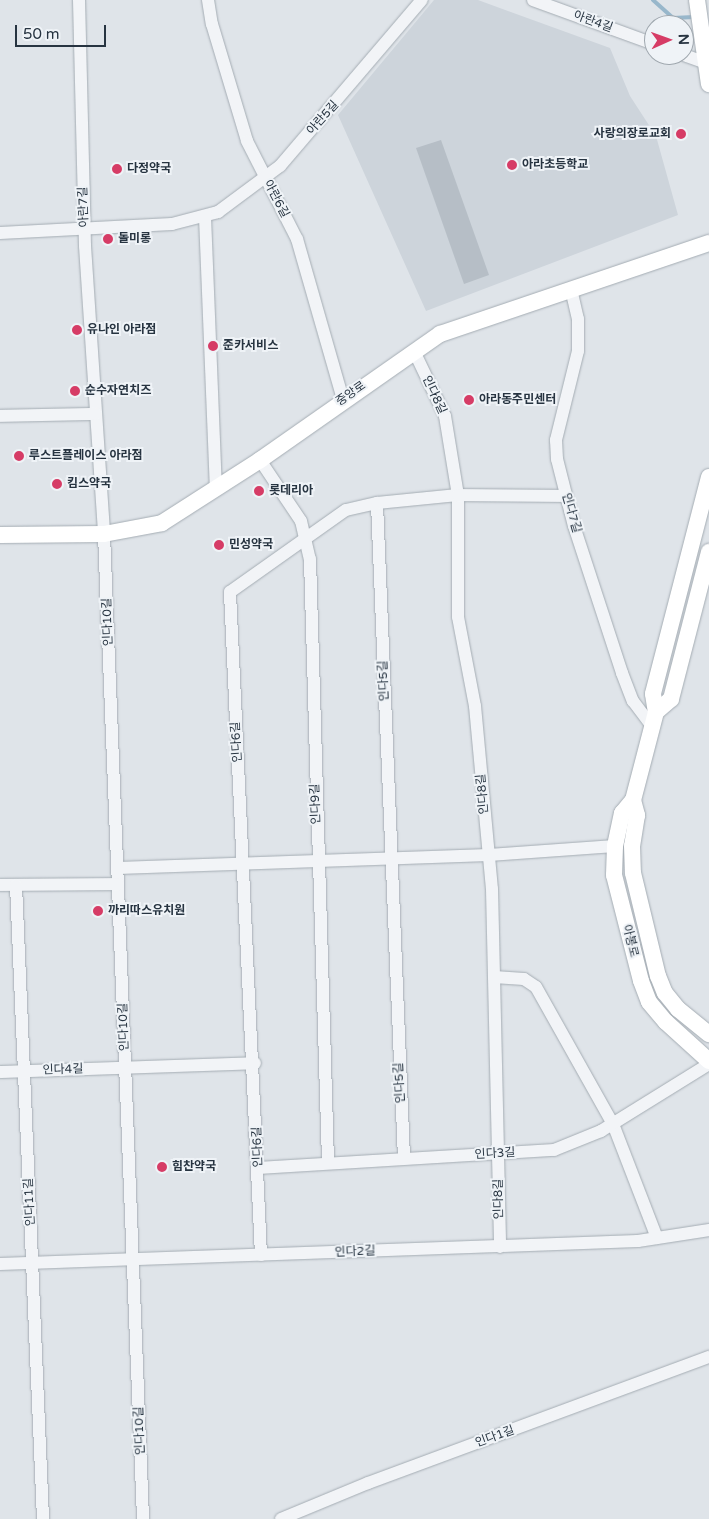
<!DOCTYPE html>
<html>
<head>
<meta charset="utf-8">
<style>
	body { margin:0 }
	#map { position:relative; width:709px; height:1519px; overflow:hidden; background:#dfe4e9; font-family:"Varela Round","Noto Sans KR",sans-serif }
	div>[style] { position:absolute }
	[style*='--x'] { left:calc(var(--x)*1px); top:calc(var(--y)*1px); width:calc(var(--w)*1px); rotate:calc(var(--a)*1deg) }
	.built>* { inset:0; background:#cdd4db }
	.stream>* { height:4px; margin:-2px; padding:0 2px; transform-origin:2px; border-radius:2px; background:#98b7cb }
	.building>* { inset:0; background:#b6bec6 }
	.roads { filter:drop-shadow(0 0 1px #a4acb3) drop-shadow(0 0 1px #a4acb3) }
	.minor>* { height:12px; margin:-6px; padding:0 6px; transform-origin:6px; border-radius:6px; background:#f2f4f7 }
	.major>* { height:16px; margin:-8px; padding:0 8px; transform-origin:8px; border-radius:8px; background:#fff }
	.dots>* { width:14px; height:14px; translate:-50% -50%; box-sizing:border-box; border:2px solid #eff3f7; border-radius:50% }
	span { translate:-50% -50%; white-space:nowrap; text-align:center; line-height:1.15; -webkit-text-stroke:4px #eff3f7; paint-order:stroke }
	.street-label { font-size:12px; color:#273441 }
	.poi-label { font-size:12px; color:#273441; font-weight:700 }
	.right { translate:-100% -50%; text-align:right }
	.left { translate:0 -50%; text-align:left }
	.north { position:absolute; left:644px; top:15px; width:50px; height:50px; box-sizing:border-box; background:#eff3f7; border:1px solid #9fa7ae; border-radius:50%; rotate:88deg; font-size:14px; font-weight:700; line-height:20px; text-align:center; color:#273441 }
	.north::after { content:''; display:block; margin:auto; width:18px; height:22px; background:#d63c66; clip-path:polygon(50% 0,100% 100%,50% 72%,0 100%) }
	.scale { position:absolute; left:15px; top:25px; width:91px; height:22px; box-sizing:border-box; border:2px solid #273441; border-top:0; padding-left:6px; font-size:15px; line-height:18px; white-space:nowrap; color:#273441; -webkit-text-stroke:4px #eff3f7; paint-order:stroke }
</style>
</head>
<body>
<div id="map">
	<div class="built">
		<i style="clip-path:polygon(434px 0,478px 0,610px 48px,630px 96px,656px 136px,678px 215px,426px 311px,338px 115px)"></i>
	</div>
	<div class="stream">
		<i style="--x:653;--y:0;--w:27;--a:42"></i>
		<i style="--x:673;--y:18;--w:21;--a:-3"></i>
	</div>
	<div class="building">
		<i style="clip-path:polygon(441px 140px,489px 275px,464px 284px,416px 148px)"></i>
	</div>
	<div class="roads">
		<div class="minor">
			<i style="--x:79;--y:0;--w:246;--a:88.6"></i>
			<i style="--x:85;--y:246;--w:289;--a:86.2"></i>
			<i style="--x:104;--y:534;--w:986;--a:87.73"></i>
			<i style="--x:208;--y:0;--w:24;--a:81"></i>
			<i style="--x:212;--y:24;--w:122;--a:73.3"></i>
			<i style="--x:247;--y:141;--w:110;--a:63"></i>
			<i style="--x:297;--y:239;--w:166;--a:74"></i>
			<i style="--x:533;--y:0;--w:129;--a:20"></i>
			<i style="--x:684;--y:55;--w:27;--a:20"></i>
			<i style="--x:205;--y:217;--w:269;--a:87.7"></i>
			<i style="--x:0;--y:233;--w:172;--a:-3"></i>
			<i style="--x:172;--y:224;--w:48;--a:-14.6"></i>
			<i style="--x:218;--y:212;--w:77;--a:-36.6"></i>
			<i style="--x:280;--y:166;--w:218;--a:-49.5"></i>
			<i style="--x:571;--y:289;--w:31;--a:77"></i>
			<i style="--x:578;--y:319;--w:32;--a:90"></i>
			<i style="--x:578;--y:351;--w:92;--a:103.9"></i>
			<i style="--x:556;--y:440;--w:19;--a:87"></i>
			<i style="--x:557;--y:459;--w:69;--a:75.8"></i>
			<i style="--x:574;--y:526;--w:155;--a:71.9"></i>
			<i style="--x:622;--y:673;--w:30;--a:69"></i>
			<i style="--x:633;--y:701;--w:31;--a:53"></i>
			<i style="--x:414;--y:351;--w:72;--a:64.5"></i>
			<i style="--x:445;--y:416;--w:80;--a:80.7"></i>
			<i style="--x:458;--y:495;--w:122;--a:90"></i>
			<i style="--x:458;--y:617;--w:91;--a:79.2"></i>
			<i style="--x:475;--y:706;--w:184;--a:84.7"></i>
			<i style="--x:492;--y:889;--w:358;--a:88.7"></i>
			<i style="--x:0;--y:416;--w:96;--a:-1.2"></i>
			<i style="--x:260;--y:460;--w:73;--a:56.1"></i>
			<i style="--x:301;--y:521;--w:39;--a:77"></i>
			<i style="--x:310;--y:559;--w:603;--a:88.29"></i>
			<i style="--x:377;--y:503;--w:656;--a:87.64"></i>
			<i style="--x:118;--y:868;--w:371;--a:-2"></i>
			<i style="--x:489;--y:855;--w:126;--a:-4.1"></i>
			<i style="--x:0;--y:885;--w:118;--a:-0.5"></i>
			<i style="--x:16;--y:885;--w:635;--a:87.56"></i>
			<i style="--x:494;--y:977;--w:30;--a:4"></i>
			<i style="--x:524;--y:979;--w:14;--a:34"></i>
			<i style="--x:536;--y:987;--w:157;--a:60.7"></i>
			<i style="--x:613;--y:1124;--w:122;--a:68.9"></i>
			<i style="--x:0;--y:1072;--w:255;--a:-2"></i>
			<i style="--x:258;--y:1168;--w:297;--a:-3.5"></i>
			<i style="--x:554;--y:1150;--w:51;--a:-22"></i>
			<i style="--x:601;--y:1131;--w:127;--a:-31.8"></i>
			<i style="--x:261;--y:1255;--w:664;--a:-92.68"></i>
			<i style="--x:230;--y:592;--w:142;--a:-35.3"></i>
			<i style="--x:346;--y:510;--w:32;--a:-13"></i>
			<i style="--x:377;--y:503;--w:81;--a:-5.6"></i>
			<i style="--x:458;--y:495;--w:108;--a:0.5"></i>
			<i style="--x:0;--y:1264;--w:638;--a:-2.06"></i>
			<i style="--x:638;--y:1241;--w:72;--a:-8.8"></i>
			<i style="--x:281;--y:1519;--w:94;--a:-22.5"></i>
			<i style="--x:368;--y:1483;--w:364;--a:-20.3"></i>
		</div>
		<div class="major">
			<i style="--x:697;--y:0;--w:85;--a:81.9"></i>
			<i style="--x:709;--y:477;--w:224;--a:104.5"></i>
			<i style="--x:653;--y:694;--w:18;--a:81"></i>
			<i style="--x:656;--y:712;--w:91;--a:104.6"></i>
			<i style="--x:633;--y:800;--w:17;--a:130"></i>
			<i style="--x:622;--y:813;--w:34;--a:102"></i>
			<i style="--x:615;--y:846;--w:29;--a:92"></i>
			<i style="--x:614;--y:875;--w:109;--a:75.7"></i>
			<i style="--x:641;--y:981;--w:22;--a:69"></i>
			<i style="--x:649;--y:1002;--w:26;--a:50"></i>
			<i style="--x:666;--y:1022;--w:58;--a:42.2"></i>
			<i style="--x:0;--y:535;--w:104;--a:-0.6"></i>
			<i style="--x:104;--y:534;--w:59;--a:-10.7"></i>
			<i style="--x:162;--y:523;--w:117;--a:-32.7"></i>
			<i style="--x:260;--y:460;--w:220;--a:-35"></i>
			<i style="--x:440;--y:334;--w:284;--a:-18.7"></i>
			<i style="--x:656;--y:712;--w:20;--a:-41"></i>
			<i style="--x:671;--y:699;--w:152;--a:-75.5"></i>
			<i style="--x:633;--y:800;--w:16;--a:75"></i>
			<i style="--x:637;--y:815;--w:31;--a:99"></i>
			<i style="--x:632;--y:846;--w:27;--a:88"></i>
			<i style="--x:633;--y:873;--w:106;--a:76.4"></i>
			<i style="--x:658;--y:976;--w:18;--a:68"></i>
			<i style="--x:665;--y:993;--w:21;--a:51"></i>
			<i style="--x:678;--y:1009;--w:40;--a:39"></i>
		</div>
	</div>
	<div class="dots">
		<i style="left:681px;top:134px;background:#d63c66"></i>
		<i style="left:512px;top:165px;background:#d63c66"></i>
		<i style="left:117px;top:169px;background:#d63c66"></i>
		<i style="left:108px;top:239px;background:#d63c66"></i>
		<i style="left:77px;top:330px;background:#d63c66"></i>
		<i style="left:213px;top:346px;background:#d63c66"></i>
		<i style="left:75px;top:391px;background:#d63c66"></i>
		<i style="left:469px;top:400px;background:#d63c66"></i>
		<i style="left:19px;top:456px;background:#d63c66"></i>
		<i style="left:57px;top:484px;background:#d63c66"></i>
		<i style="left:259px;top:491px;background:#d63c66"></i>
		<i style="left:219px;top:545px;background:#d63c66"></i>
		<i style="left:98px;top:911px;background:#d63c66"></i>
		<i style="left:162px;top:1167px;background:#d63c66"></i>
	</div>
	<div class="street-label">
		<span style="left:593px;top:22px;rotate:20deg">아란4길</span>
		<span style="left:323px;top:118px;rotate:-48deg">아란5길</span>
		<span style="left:276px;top:199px;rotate:62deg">아란6길</span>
		<span style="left:84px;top:207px;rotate:-92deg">아란7길</span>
		<span style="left:351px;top:394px;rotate:-35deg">중앙로</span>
		<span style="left:434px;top:395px;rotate:65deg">인다8길</span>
		<span style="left:571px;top:513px;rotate:74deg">인다7길</span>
		<span style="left:108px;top:622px;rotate:-92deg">인다10길</span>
		<span style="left:384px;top:681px;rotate:-92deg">인다5길</span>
		<span style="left:237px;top:742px;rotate:-93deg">인다6길</span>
		<span style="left:483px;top:794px;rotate:-95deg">인다8길</span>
		<span style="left:316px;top:804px;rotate:-92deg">인다9길</span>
		<span style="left:630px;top:941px;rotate:76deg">아봉로</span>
		<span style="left:124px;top:1027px;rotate:-92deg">인다10길</span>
		<span style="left:63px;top:1070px;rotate:-2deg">인다4길</span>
		<span style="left:400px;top:1083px;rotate:-93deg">인다5길</span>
		<span style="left:258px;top:1147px;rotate:-92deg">인다6길</span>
		<span style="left:495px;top:1154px;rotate:-3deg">인다3길</span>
		<span style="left:499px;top:1199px;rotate:-91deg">인다8길</span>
		<span style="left:30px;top:1202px;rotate:-93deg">인다11길</span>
		<span style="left:355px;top:1252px;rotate:-2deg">인다2길</span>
		<span style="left:140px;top:1431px;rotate:-92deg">인다10길</span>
		<span style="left:495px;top:1437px;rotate:-20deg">인다1길</span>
	</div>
	<div class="poi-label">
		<span class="right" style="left:671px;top:134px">사랑의장로교회</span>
		<span class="left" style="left:522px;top:165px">아라초등학교</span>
		<span class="left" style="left:127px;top:169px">다정약국</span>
		<span class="left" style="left:118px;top:239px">돌미롱</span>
		<span class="left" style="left:87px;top:330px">유나인 아라점</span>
		<span class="left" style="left:223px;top:346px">준카서비스</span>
		<span class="left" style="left:85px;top:391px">순수자연치즈</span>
		<span class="left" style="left:479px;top:400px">아라동주민센터</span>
		<span class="left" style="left:29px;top:456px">루스트플레이스 아라점</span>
		<span class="left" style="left:67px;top:484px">킴스약국</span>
		<span class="left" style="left:269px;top:491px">롯데리아</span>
		<span class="left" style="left:229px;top:545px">민성약국</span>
		<span class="left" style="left:108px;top:911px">까리따스유치원</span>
		<span class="left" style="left:172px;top:1167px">힘찬약국</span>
	</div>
	<div class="north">N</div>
	<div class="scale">50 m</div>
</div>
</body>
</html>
